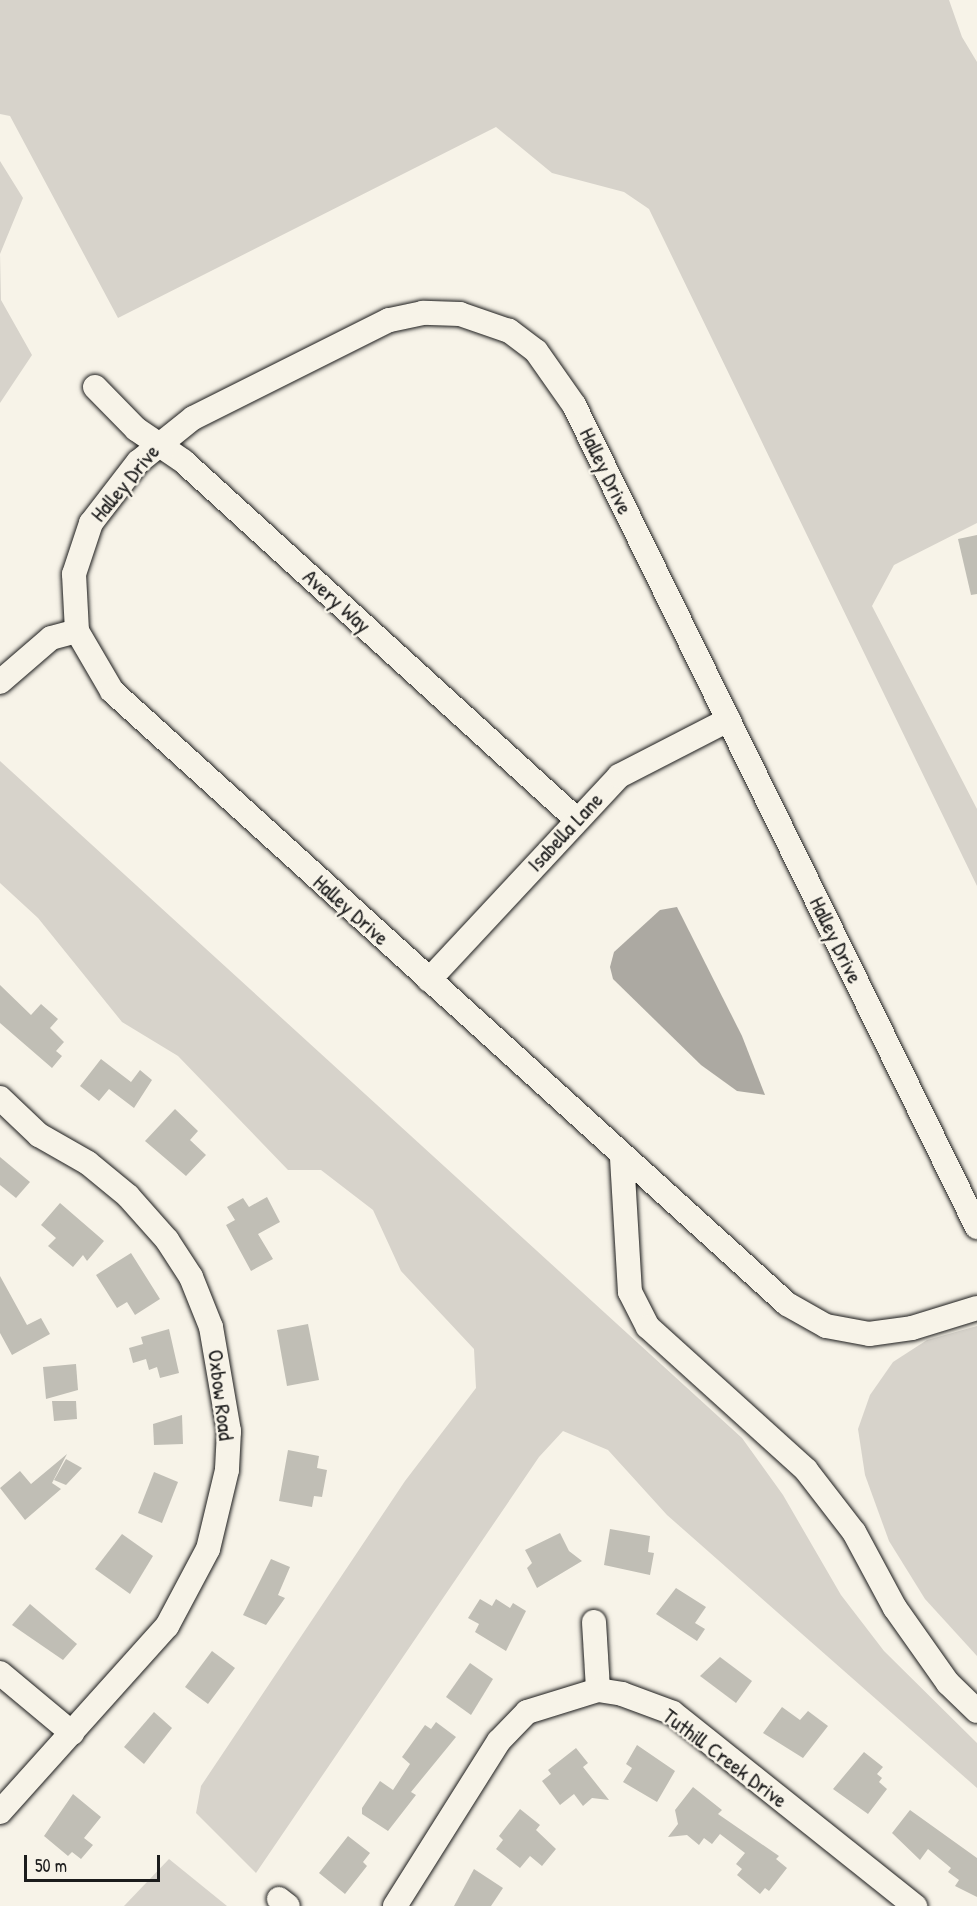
<!DOCTYPE html>
<html>
<head>
<meta charset="utf-8">
<style>
	body { margin:0 }
	#map { position:relative; width:977px; height:1906px; overflow:hidden; background:#f7f3e8; font-family:"Patrick Hand",sans-serif }
	div>[style] { position:absolute }
	[style*='--x'] { left:calc(var(--x)*1px); top:calc(var(--y)*1px); width:calc(var(--w)*1px); rotate:calc(var(--a)*1deg) }
	.green>* { inset:0; background:#d7d3cb }
	.water>* { inset:0; background:#aca9a2 }
	.building>* { inset:0; background:#c0beb5 }
	.roads { filter:drop-shadow(0 0 2px #1c1c1c) drop-shadow(0 0 2px #1c1c1c) }
	.minor>* { height:24px; margin:-12px; padding:0 12px; transform-origin:12px; border-radius:12px; background:#f7f3e8 }
	span { translate:-50% -50%; white-space:nowrap; text-align:center; line-height:1.15; -webkit-text-stroke:5px #f7f3e8; paint-order:stroke }
	.street-label { font-size:22px; color:#1c1c1c }
	.scale { position:absolute; left:24px; top:1855px; width:136px; height:27px; box-sizing:border-box; border:3px solid #1c1c1c; border-top:0; padding-left:8px; font-size:18px; line-height:21px; white-space:nowrap; color:#1c1c1c; -webkit-text-stroke:4px #f7f3e8; paint-order:stroke }
</style>
</head>
<body>
<div id="map">
	<div class="green">
		<i style="clip-path:polygon(0 0,949px 0,962px 37px,977px 62px,977px 523px,894px 565px,872px 606px,977px 809px,977px 886px,649px 209px,624px 192px,552px 173px,496px 127px,118px 318px,10px 116px,0 114px)"></i>
		<i style="clip-path:polygon(0 161px,23px 198px,0 254px,1px 300px,32px 355px,0 403px)"></i>
		<i style="clip-path:polygon(0 761px,742px 1438px,783px 1495px,841px 1595px,884px 1651px,977px 1743px,977px 1788px,667px 1515px,608px 1450px,563px 1431px,539px 1457px,256px 1873px,196px 1813px,201px 1786px,405px 1481px,476px 1388px,474px 1349px,401px 1271px,373px 1210px,321px 1170px,288px 1170px,178px 1056px,122px 1022px,38px 918px,0 883px)"></i>
		<i style="clip-path:polygon(977px 1326px,977px 1656px,925px 1599px,889px 1541px,865px 1475px,858px 1429px,870px 1395px,893px 1362px,927px 1340px)"></i>
		<i style="clip-path:polygon(169px 1859px,227px 1906px,124px 1906px)"></i>
	</div>
	<div class="water">
		<i style="clip-path:polygon(677px 907px,742px 1036px,765px 1095px,737px 1091px,701px 1065px,613px 979px,610px 967px,614px 952px,660px 910px)"></i>
	</div>
	<div class="building">
		<i style="clip-path:polygon(977px 535px,977px 594px,971px 595px,958px 539px)"></i>
		<i style="clip-path:polygon(0 985px,31px 1015px,41px 1004px,58px 1019px,50px 1028px,64px 1042px,56px 1051px,62px 1056px,52px 1068px,0 1023px)"></i>
		<i style="clip-path:polygon(101px 1059px,131px 1082px,140px 1070px,152px 1080px,134px 1108px,109px 1089px,99px 1101px,80px 1086px)"></i>
		<i style="clip-path:polygon(175px 1109px,198px 1131px,190px 1140px,206px 1155px,186px 1176px,145px 1141px)"></i>
		<i style="clip-path:polygon(0 1157px,30px 1182px,16px 1198px,0 1185px)"></i>
		<i style="clip-path:polygon(267px 1197px,280px 1222px,258px 1234px,273px 1259px,251px 1271px,226px 1225px,235px 1220px,227px 1207px,243px 1198px,249px 1207px)"></i>
		<i style="clip-path:polygon(60px 1203px,104px 1241px,87px 1261px,83px 1255px,73px 1267px,48px 1246px,56px 1238px,41px 1225px)"></i>
		<i style="clip-path:polygon(131px 1253px,160px 1299px,135px 1315px,127px 1302px,117px 1308px,96px 1275px)"></i>
		<i style="clip-path:polygon(0 1276px,27px 1325px,41px 1318px,50px 1334px,12px 1355px,0 1333px)"></i>
		<i style="clip-path:polygon(308px 1324px,319px 1380px,287px 1386px,277px 1330px)"></i>
		<i style="clip-path:polygon(169px 1329px,179px 1373px,160px 1378px,157px 1367px,149px 1370px,146px 1359px,133px 1363px,129px 1348px,143px 1344px,141px 1337px)"></i>
		<i style="clip-path:polygon(76px 1364px,78px 1390px,46px 1399px,43px 1367px)"></i>
		<i style="clip-path:polygon(52px 1401px,76px 1401px,77px 1419px,54px 1421px)"></i>
		<i style="clip-path:polygon(182px 1415px,183px 1444px,154px 1445px,153px 1424px)"></i>
		<i style="clip-path:polygon(288px 1450px,319px 1456px,317px 1468px,327px 1470px,322px 1497px,314px 1496px,312px 1507px,279px 1501px)"></i>
		<i style="clip-path:polygon(67px 1454px,52px 1483px,61px 1489px,25px 1520px,0 1488px,20px 1471px,31px 1484px)"></i>
		<i style="clip-path:polygon(66px 1459px,82px 1468px,66px 1485px,54px 1480px)"></i>
		<i style="clip-path:polygon(154px 1472px,178px 1482px,162px 1523px,138px 1513px)"></i>
		<i style="clip-path:polygon(610px 1529px,650px 1536px,648px 1552px,654px 1553px,650px 1575px,604px 1565px)"></i>
		<i style="clip-path:polygon(560px 1533px,569px 1551px,582px 1561px,537px 1588px,527px 1568px,532px 1563px,525px 1550px)"></i>
		<i style="clip-path:polygon(122px 1534px,153px 1556px,130px 1594px,95px 1569px)"></i>
		<i style="clip-path:polygon(271px 1559px,290px 1567px,278px 1595px,285px 1598px,266px 1625px,243px 1615px)"></i>
		<i style="clip-path:polygon(676px 1588px,706px 1607px,695px 1623px,705px 1629px,697px 1641px,656px 1614px)"></i>
		<i style="clip-path:polygon(480px 1599px,492px 1606px,496px 1599px,510px 1608px,513px 1603px,526px 1611px,506px 1651px,475px 1632px,479px 1624px,468px 1618px)"></i>
		<i style="clip-path:polygon(30px 1604px,77px 1644px,63px 1660px,12px 1625px)"></i>
		<i style="clip-path:polygon(212px 1651px,235px 1668px,208px 1704px,185px 1687px)"></i>
		<i style="clip-path:polygon(720px 1657px,752px 1681px,736px 1703px,700px 1676px)"></i>
		<i style="clip-path:polygon(470px 1663px,493px 1679px,471px 1715px,446px 1697px)"></i>
		<i style="clip-path:polygon(782px 1707px,800px 1720px,808px 1711px,828px 1726px,803px 1758px,763px 1733px)"></i>
		<i style="clip-path:polygon(154px 1712px,172px 1728px,144px 1764px,124px 1747px)"></i>
		<i style="clip-path:polygon(436px 1722px,456px 1737px,411px 1792px,416px 1795px,388px 1831px,362px 1814px,362px 1808px,380px 1781px,393px 1790px,410px 1764px,402px 1757px,425px 1725px,431px 1729px)"></i>
		<i style="clip-path:polygon(637px 1745px,675px 1771px,657px 1802px,623px 1782px,632px 1768px,626px 1764px)"></i>
		<i style="clip-path:polygon(576px 1748px,588px 1763px,583px 1767px,609px 1800px,592px 1798px,583px 1806px,574px 1794px,560px 1805px,542px 1781px,551px 1774px,548px 1770px)"></i>
		<i style="clip-path:polygon(864px 1752px,883px 1767px,877px 1774px,882px 1778px,879px 1782px,887px 1789px,868px 1814px,833px 1789px)"></i>
		<i style="clip-path:polygon(693px 1787px,722px 1810px,718px 1814px,779px 1856px,776px 1859px,787px 1868px,769px 1891px,765px 1888px,760px 1894px,737px 1875px,742px 1869px,736px 1864px,745px 1853px,720px 1834px,712px 1844px,704px 1838px,699px 1845px,687px 1835px,668px 1837px,678px 1824px,675px 1810px)"></i>
		<i style="clip-path:polygon(73px 1794px,101px 1817px,84px 1838px,93px 1845px,81px 1859px,72px 1852px,68px 1856px,44px 1836px)"></i>
		<i style="clip-path:polygon(520px 1809px,540px 1825px,536px 1830px,556px 1849px,542px 1866px,530px 1856px,520px 1868px,496px 1849px,503px 1840px,499px 1836px)"></i>
		<i style="clip-path:polygon(910px 1810px,977px 1858px,977px 1897px,955px 1886px,959px 1880px,948px 1872px,951px 1868px,928px 1849px,920px 1860px,892px 1833px)"></i>
		<i style="clip-path:polygon(348px 1836px,370px 1853px,363px 1862px,367px 1866px,345px 1894px,319px 1873px)"></i>
		<i style="clip-path:polygon(474px 1869px,503px 1888px,491px 1906px,454px 1906px)"></i>
	</div>
	<div class="roads">
		<div class="minor">
			<i style="--x:95;--y:387;--w:59;--a:45.7"></i>
			<i style="--x:136;--y:429;--w:57;--a:34.2"></i>
			<i style="--x:183;--y:461;--w:532;--a:42.33"></i>
			<i style="--x:0;--y:682;--w:67;--a:-40.8"></i>
			<i style="--x:51;--y:638;--w:27;--a:-15"></i>
			<i style="--x:429;--y:980;--w:279;--a:-47"></i>
			<i style="--x:619;--y:776;--w:123;--a:-27.2"></i>
			<i style="--x:0;--y:1098;--w:54;--a:43.5"></i>
			<i style="--x:39;--y:1135;--w:56;--a:29.7"></i>
			<i style="--x:88;--y:1163;--w:52;--a:39.5"></i>
			<i style="--x:128;--y:1196;--w:59;--a:48.4"></i>
			<i style="--x:167;--y:1240;--w:44;--a:57"></i>
			<i style="--x:191;--y:1277;--w:54;--a:68.2"></i>
			<i style="--x:211;--y:1327;--w:106;--a:80.2"></i>
			<i style="--x:229;--y:1431;--w:39;--a:93"></i>
			<i style="--x:227;--y:1470;--w:81;--a:103.5"></i>
			<i style="--x:208;--y:1549;--w:87;--a:118"></i>
			<i style="--x:167;--y:1626;--w:250;--a:131.9"></i>
			<i style="--x:622;--y:1158;--w:134;--a:86.6"></i>
			<i style="--x:630;--y:1292;--w:39;--a:63"></i>
			<i style="--x:648;--y:1327;--w:213;--a:42.1"></i>
			<i style="--x:806;--y:1470;--w:78;--a:52.3"></i>
			<i style="--x:854;--y:1532;--w:86;--a:61.7"></i>
			<i style="--x:895;--y:1608;--w:92;--a:54.8"></i>
			<i style="--x:948;--y:1683;--w:40;--a:44"></i>
			<i style="--x:977;--y:1227;--w:915;--a:-116.12"></i>
			<i style="--x:574;--y:405;--w:66;--a:-125.1"></i>
			<i style="--x:536;--y:351;--w:34;--a:-143"></i>
			<i style="--x:509;--y:331;--w:52;--a:-160.9"></i>
			<i style="--x:460;--y:314;--w:37;--a:-178"></i>
			<i style="--x:423;--y:313;--w:35;--a:168"></i>
			<i style="--x:389;--y:320;--w:219;--a:153.4"></i>
			<i style="--x:193;--y:418;--w:70;--a:141.3"></i>
			<i style="--x:138;--y:462;--w:77;--a:127.6"></i>
			<i style="--x:91;--y:523;--w:54;--a:108.4"></i>
			<i style="--x:74;--y:574;--w:57;--a:87"></i>
			<i style="--x:77;--y:631;--w:69;--a:59.7"></i>
			<i style="--x:112;--y:691;--w:912;--a:42.24"></i>
			<i style="--x:787;--y:1304;--w:45;--a:29.4"></i>
			<i style="--x:826;--y:1326;--w:44;--a:10.5"></i>
			<i style="--x:869;--y:1334;--w:43;--a:-7.9"></i>
			<i style="--x:912;--y:1328;--w:68;--a:-17.1"></i>
			<i style="--x:594;--y:1622;--w:68;--a:86.6"></i>
			<i style="--x:0;--y:1673;--w:94;--a:39.8"></i>
			<i style="--x:279;--y:1899;--w:11;--a:38"></i>
			<i style="--x:395;--y:1906;--w:195;--a:-57.8"></i>
			<i style="--x:499;--y:1741;--w:40;--a:-46"></i>
			<i style="--x:527;--y:1712;--w:74;--a:-17.2"></i>
			<i style="--x:598;--y:1690;--w:24;--a:9"></i>
			<i style="--x:622;--y:1694;--w:54;--a:20.4"></i>
			<i style="--x:673;--y:1713;--w:310;--a:38.6"></i>
		</div>
	</div>
	<div class="street-label">
		<span style="left:606px;top:471px;rotate:64deg">Halley Drive</span>
		<span style="left:125px;top:483px;rotate:-50deg">Halley Drive</span>
		<span style="left:337px;top:601px;rotate:42deg">Avery Way</span>
		<span style="left:565px;top:832px;rotate:-47deg">Isabella Lane</span>
		<span style="left:351px;top:910px;rotate:42deg">Halley Drive</span>
		<span style="left:836px;top:940px;rotate:64deg">Halley Drive</span>
		<span style="left:221px;top:1395px;rotate:83deg">Oxbow Road</span>
		<span style="left:725px;top:1758px;rotate:37deg">Tuthill Creek Drive</span>
	</div>
	<div class="scale">50 m</div>
</div>
</body>
</html>
